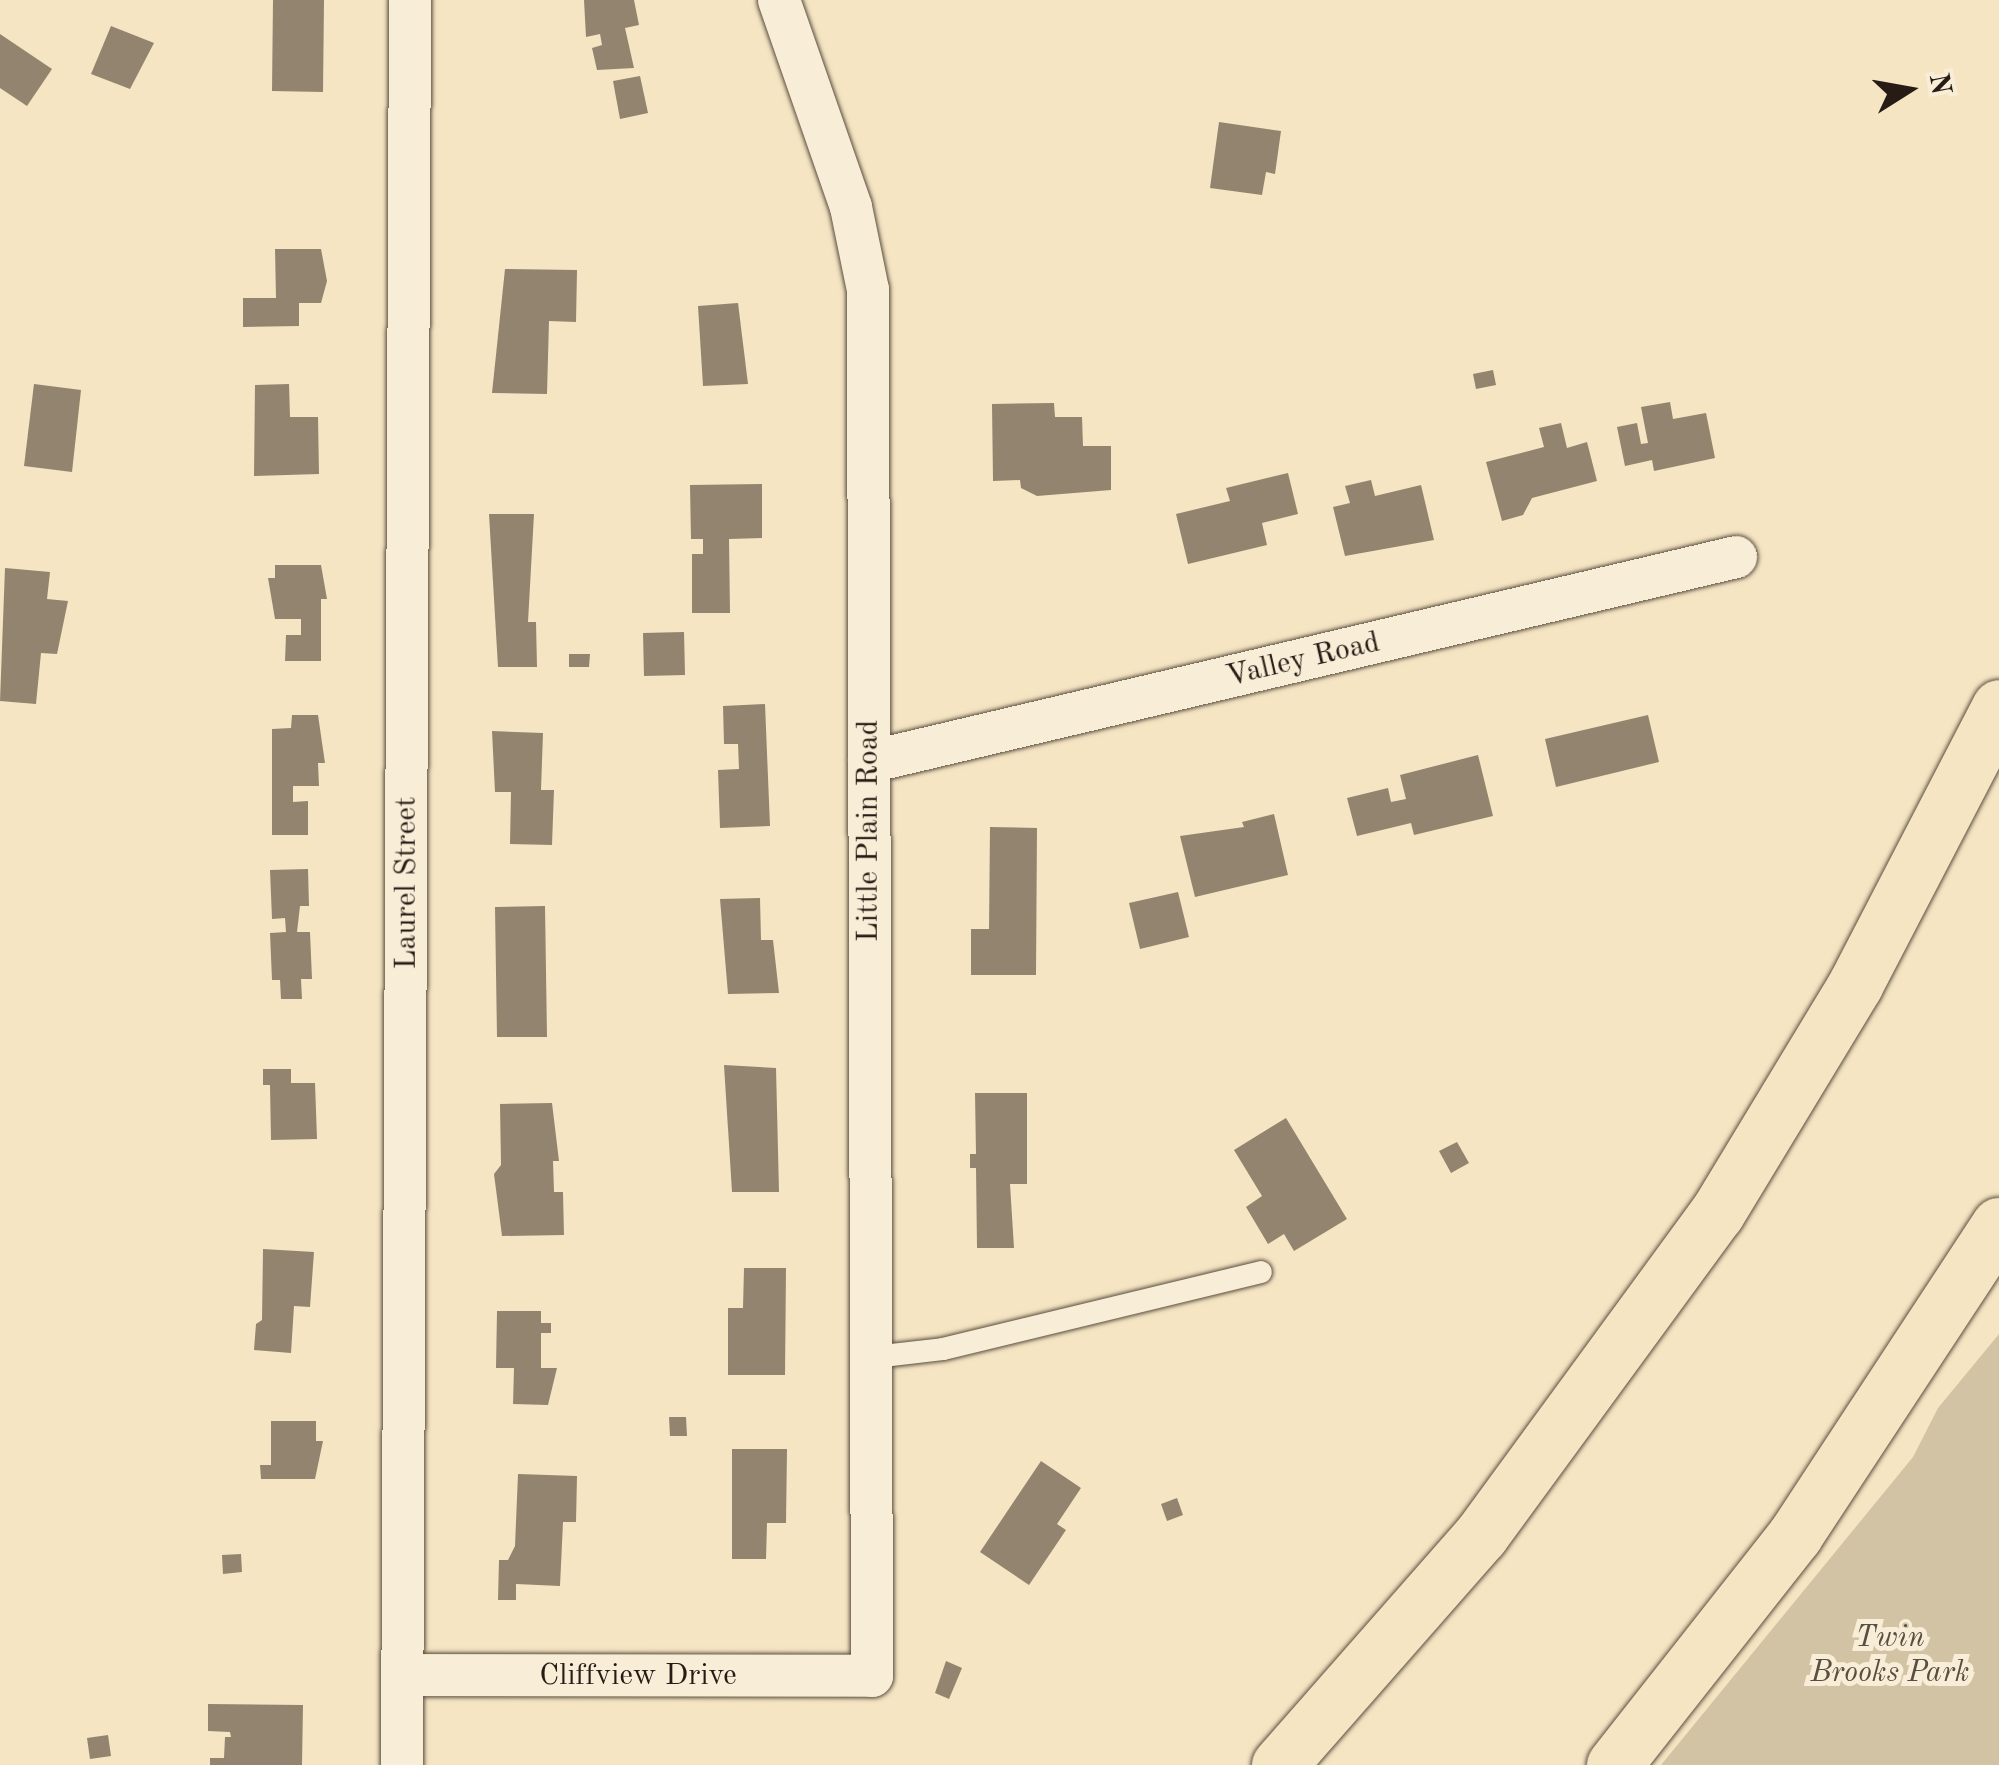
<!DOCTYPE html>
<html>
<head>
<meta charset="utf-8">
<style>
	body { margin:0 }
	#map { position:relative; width:1999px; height:1765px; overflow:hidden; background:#f5e5c2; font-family:"Old Standard TT",serif }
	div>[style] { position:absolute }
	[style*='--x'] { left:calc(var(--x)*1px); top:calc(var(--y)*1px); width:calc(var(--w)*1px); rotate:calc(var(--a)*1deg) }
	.green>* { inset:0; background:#d2c3a5 }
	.building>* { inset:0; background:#92846f }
	.roads { filter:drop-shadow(0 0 2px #5a4e41) drop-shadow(0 0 2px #5a4e41) }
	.lane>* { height:22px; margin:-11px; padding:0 11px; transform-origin:11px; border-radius:11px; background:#f8eed7 }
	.street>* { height:42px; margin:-21px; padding:0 21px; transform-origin:21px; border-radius:21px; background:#f8eed7 }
	.highway>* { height:55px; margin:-27.5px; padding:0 27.5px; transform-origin:27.5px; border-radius:27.5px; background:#f5e5c2 }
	span { translate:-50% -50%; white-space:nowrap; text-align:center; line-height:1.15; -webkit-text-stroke:10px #f8eed7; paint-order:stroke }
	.street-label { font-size:30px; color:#271b16 }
	.park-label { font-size:30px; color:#5a4d41; font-style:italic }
	.north { position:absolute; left:1859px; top:40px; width:100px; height:100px; -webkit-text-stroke:8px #f8eed7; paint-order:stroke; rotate:79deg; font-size:28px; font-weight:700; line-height:40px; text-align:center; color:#271b16 }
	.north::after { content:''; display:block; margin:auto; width:35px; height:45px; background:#271b16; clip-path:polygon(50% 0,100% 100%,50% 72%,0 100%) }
</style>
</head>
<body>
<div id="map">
	<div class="green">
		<i style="clip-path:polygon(1999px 1334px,1999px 1765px,1661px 1765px,1913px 1457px,1938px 1408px)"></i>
	</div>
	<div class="building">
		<i style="clip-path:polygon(273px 0,324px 0,323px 92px,272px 91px)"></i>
		<i style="clip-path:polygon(584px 0,634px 0,639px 25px,625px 28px,634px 68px,597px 70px,592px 48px,602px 45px,600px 34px,586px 37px)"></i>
		<i style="clip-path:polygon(111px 26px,154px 43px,130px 89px,91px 74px)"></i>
		<i style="clip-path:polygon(0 34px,52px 69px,27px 106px,0 88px)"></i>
		<i style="clip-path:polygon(640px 76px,648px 113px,620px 119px,613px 81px)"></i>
		<i style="clip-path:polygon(1219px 122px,1281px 131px,1275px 174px,1266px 172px,1262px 195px,1210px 188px)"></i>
		<i style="clip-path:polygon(275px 249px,321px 249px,327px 281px,321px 303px,299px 303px,299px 326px,243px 327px,243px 298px,276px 298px)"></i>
		<i style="clip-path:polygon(505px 269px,577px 270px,576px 322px,549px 321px,547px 394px,492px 393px)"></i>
		<i style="clip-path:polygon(738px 303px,748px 384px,703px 386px,698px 306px)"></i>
		<i style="clip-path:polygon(1493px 370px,1496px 385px,1476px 389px,1473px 374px)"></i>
		<i style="clip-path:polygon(34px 384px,81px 390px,72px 472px,24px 466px)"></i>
		<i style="clip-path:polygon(289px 384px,290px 417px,318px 417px,319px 474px,254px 476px,255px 385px)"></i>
		<i style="clip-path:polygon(1670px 402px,1673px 419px,1706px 413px,1715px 458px,1654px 471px,1652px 460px,1625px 466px,1617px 427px,1637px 423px,1641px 444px,1648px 443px,1641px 407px)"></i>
		<i style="clip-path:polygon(1054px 403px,1055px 417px,1082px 417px,1083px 446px,1111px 446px,1111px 490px,1037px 496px,1021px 488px,1020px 480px,993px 481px,992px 404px)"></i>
		<i style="clip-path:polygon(1561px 423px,1567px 448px,1587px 442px,1597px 481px,1532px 498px,1523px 515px,1502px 521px,1486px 462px,1544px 447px,1539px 428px)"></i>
		<i style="clip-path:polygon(1288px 473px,1298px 514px,1262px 523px,1267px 545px,1188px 564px,1176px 514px,1230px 501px,1226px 488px)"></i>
		<i style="clip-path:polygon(1371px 480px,1375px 496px,1421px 485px,1434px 540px,1345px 556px,1333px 507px,1350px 503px,1345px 486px)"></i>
		<i style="clip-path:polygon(762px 484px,762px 538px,729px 539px,730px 613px,692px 613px,692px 554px,703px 554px,703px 539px,691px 539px,690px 485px)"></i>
		<i style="clip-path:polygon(489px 514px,534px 514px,528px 622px,536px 622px,537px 667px,498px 667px)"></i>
		<i style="clip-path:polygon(275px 565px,321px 565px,327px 599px,321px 599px,321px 661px,285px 661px,286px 635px,301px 635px,301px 619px,275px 619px,268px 578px,275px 578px)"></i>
		<i style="clip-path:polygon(5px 568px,50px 572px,47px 599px,68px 601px,57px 654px,41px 653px,36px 704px,0 701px)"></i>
		<i style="clip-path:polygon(684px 632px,685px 675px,644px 676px,643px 633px)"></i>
		<i style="clip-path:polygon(569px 654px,590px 654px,589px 667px,569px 667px)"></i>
		<i style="clip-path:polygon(765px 704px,770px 826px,720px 828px,718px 770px,739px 769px,738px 744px,724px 744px,723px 706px)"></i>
		<i style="clip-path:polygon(292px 715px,318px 715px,325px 763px,318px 763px,319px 786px,293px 786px,293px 802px,308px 801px,308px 835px,272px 835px,272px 729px,291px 728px)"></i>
		<i style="clip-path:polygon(1648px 715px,1659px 762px,1556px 787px,1545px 739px)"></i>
		<i style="clip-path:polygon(492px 731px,543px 733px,541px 790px,554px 790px,552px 845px,510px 844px,511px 792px,495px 792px)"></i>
		<i style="clip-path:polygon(1478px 755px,1493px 816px,1414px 835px,1411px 823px,1357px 836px,1347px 798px,1388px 788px,1391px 802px,1406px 799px,1400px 775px)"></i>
		<i style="clip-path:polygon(1274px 814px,1288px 875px,1195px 897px,1180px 836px,1244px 827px,1242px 822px)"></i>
		<i style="clip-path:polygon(990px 827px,1037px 828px,1036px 975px,971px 975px,971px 929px,989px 929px)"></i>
		<i style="clip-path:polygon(308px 869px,309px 906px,300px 906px,297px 932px,310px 932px,312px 979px,301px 979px,302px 999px,281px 999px,280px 980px,272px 980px,270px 933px,286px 932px,285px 918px,272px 919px,270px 870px)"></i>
		<i style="clip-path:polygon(1178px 892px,1189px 937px,1140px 949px,1129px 903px)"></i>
		<i style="clip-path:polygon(760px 898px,761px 940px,773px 940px,779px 993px,728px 994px,720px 899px)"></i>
		<i style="clip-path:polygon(545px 906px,547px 1037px,497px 1037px,495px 907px)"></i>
		<i style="clip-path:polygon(724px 1065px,776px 1068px,779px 1192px,732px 1192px)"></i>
		<i style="clip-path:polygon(263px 1069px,291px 1069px,291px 1083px,315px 1083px,317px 1139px,271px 1140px,270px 1085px,263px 1085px)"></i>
		<i style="clip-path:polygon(975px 1093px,1027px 1093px,1027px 1184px,1010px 1184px,1014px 1248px,977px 1248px,976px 1168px,970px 1168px,970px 1154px,976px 1154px)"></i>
		<i style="clip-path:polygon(552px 1103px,559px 1161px,553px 1161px,554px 1192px,563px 1192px,564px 1235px,502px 1236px,494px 1174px,501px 1165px,500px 1104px)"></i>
		<i style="clip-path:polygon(1286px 1118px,1347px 1219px,1294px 1251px,1284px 1234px,1268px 1244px,1246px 1207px,1262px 1196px,1234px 1150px)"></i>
		<i style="clip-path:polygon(1457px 1142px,1469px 1163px,1451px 1173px,1439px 1151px)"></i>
		<i style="clip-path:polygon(263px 1249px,314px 1252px,310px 1307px,294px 1306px,291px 1353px,254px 1350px,256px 1324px,262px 1320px)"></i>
		<i style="clip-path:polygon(744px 1268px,786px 1268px,785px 1375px,728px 1375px,728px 1308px,743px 1308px)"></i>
		<i style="clip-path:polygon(497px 1311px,541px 1311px,541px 1323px,551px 1323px,551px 1333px,541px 1333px,541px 1368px,557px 1368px,548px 1405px,513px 1404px,514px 1368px,496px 1368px)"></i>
		<i style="clip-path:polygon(669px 1417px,686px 1417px,687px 1436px,670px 1436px)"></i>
		<i style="clip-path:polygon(271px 1421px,316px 1421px,316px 1441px,323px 1441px,315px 1479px,261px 1479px,260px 1465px,271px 1465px)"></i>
		<i style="clip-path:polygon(732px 1449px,787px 1449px,786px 1523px,767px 1523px,766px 1559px,732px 1559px)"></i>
		<i style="clip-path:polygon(1041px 1461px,1081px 1488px,1057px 1524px,1066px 1530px,1029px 1585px,980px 1552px)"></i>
		<i style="clip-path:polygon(518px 1474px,577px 1476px,576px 1522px,563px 1522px,560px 1586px,516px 1584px,516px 1600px,498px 1600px,499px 1560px,508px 1560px,515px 1546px)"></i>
		<i style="clip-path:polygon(1177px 1498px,1183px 1515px,1167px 1521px,1161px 1504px)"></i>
		<i style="clip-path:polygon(241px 1554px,242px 1572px,223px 1574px,222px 1555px)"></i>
		<i style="clip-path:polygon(946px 1661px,962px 1668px,949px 1699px,935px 1693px)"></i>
		<i style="clip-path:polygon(208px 1704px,303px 1705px,302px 1765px,210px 1765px,210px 1758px,224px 1758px,225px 1737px,231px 1737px,230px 1732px,208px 1731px)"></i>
		<i style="clip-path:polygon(108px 1735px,111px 1756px,90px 1759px,87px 1738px)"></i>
	</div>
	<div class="roads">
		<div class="lane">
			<i style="--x:874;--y:1357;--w:69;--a:-6.6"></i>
			<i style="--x:943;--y:1349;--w:327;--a:-13.6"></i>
		</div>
		<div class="street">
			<i style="--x:869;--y:762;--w:891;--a:-13.3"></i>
			<i style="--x:404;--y:1675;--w:468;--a:0.1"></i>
			<i style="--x:872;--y:1676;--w:1386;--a:-90.17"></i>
			<i style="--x:868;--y:290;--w:85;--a:-101.6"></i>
			<i style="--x:851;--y:207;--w:219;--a:-109.2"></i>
			<i style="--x:402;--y:1765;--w:1765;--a:-89.74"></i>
		</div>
		<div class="highway">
			<i style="--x:1279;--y:1765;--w:306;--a:-48.7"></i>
			<i style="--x:1481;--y:1535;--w:399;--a:-53.8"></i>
			<i style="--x:1717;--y:1213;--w:267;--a:-58.8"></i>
			<i style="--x:1855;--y:985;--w:313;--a:-62.6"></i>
			<i style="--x:1614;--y:1765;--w:293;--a:-51.8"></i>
			<i style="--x:1795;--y:1535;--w:371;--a:-56.7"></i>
		</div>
	</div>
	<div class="street-label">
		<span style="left:1303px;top:660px;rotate:-13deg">Valley Road</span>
		<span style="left:869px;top:831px;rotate:-90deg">Little Plain Road</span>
		<span style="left:407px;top:883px;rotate:-90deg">Laurel Street</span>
		<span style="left:638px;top:1676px">Cliffview Drive</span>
	</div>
	<div class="park-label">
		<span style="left:1890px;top:1655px">Twin<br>Brooks Park</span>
	</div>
	<div class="north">N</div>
</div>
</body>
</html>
